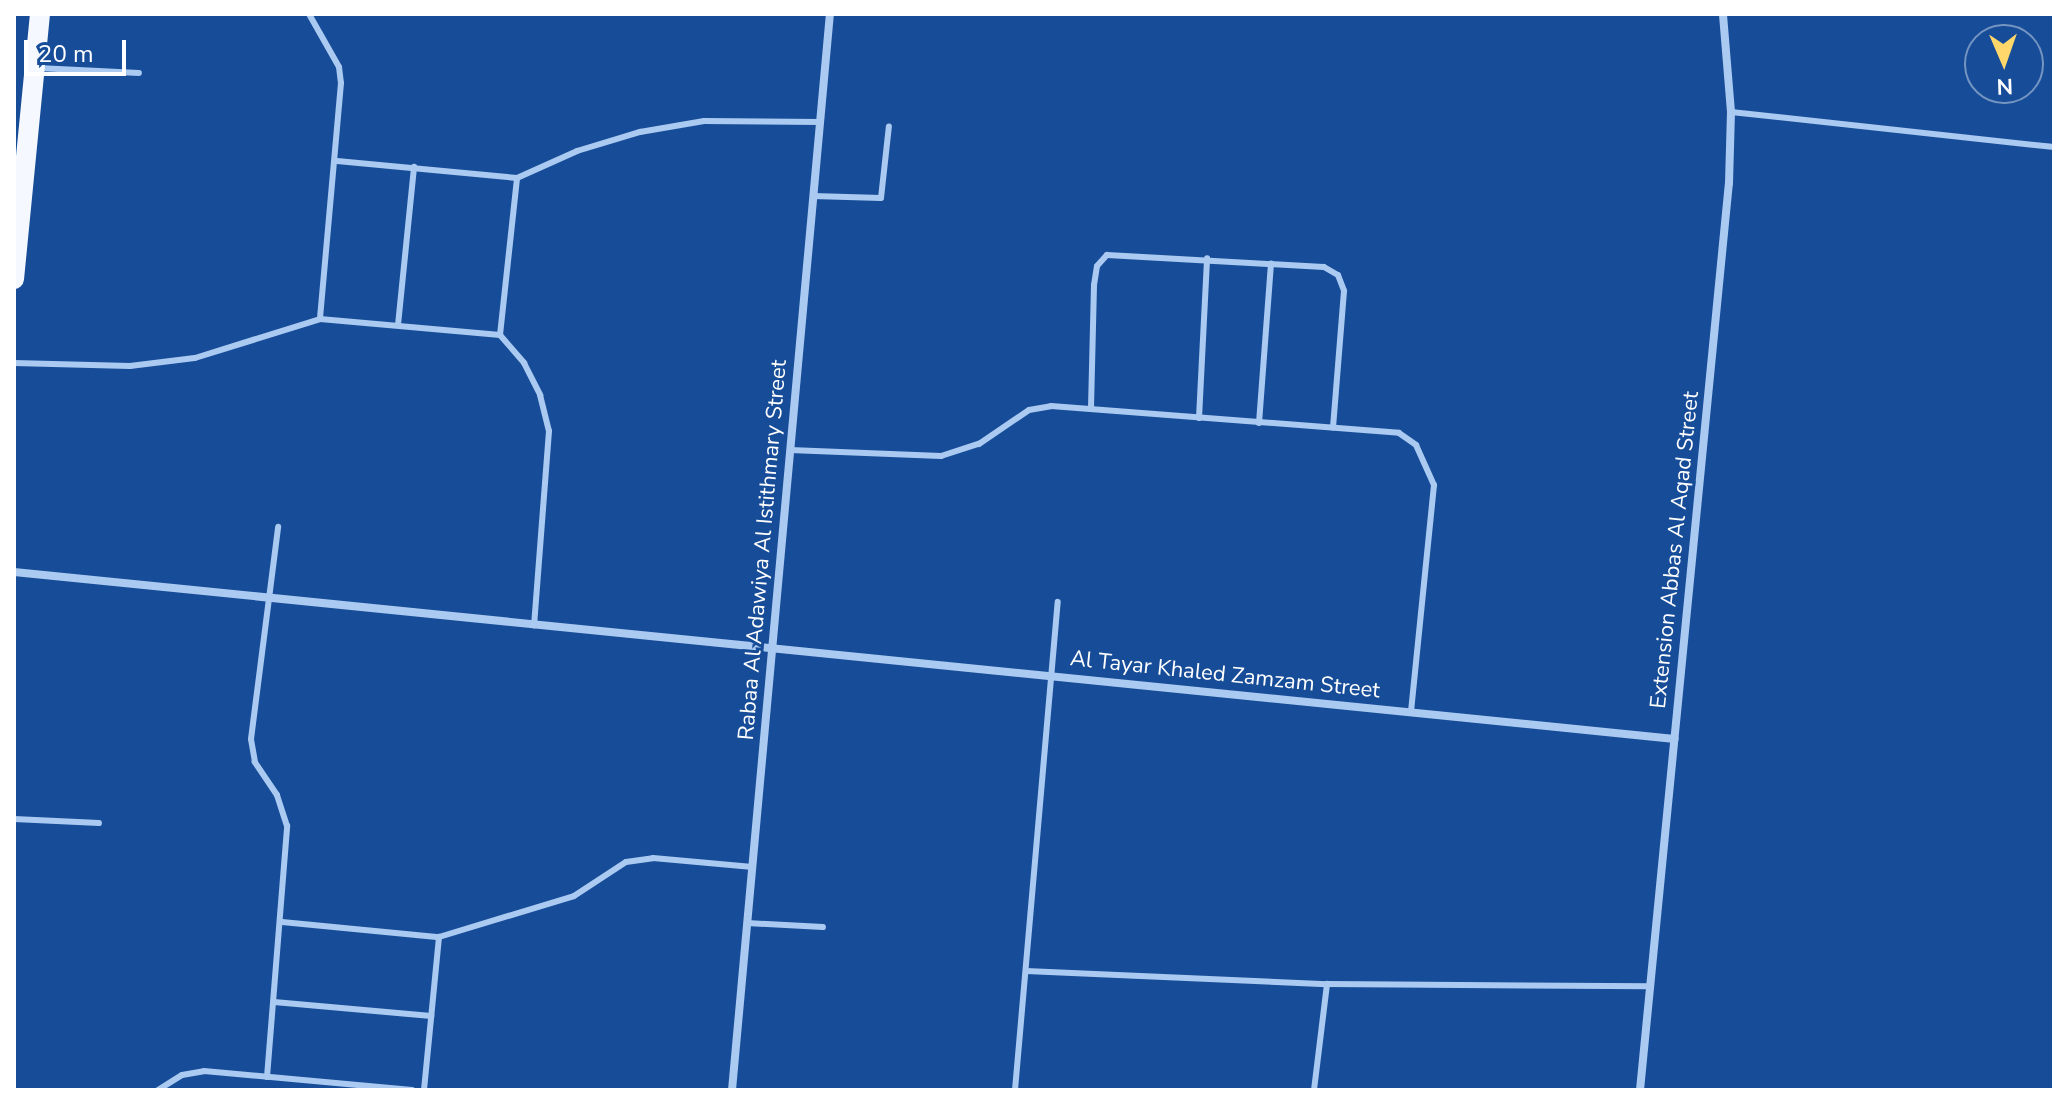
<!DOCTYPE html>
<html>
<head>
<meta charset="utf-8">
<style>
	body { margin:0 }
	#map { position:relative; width:2068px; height:1104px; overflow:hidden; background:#174d98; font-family:"Nunito Sans",sans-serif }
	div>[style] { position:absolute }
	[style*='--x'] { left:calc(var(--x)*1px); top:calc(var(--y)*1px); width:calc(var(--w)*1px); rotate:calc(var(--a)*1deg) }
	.service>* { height:6px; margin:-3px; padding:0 3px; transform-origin:3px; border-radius:3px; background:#abcaf1 }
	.minor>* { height:8px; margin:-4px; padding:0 4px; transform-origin:4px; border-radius:4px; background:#abcaf1 }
	.primary>* { height:20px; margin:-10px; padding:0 10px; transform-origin:10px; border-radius:10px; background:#f5f9ff }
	span { translate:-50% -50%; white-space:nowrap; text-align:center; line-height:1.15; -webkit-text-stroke:6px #174d98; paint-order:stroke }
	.street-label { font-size:22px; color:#fff }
	.frame { position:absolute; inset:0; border:16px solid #fff; pointer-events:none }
	.north { position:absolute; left:1964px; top:24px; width:80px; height:80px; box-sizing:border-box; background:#174d98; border:2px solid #7494c1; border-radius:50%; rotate:178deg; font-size:22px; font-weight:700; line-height:32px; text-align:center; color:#fff }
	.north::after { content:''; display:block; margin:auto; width:28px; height:36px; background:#ffd76b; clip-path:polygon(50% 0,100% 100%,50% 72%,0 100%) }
	.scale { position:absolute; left:24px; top:40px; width:102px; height:36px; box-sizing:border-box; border:4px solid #fff; border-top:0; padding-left:10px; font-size:24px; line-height:28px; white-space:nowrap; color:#fff; -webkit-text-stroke:6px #174d98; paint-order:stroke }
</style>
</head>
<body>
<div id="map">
	<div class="service">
		<i style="--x:309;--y:14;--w:61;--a:60.5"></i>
		<i style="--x:339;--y:67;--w:16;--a:83"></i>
		<i style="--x:341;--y:83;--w:237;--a:95.1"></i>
		<i style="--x:38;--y:68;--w:101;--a:2.8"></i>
		<i style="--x:1731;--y:112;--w:325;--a:6.2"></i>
		<i style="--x:337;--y:161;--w:181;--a:5.4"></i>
		<i style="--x:517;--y:178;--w:66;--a:-24.2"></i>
		<i style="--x:577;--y:151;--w:66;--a:-16.8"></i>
		<i style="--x:640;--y:132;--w:65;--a:-9.8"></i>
		<i style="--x:704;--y:121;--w:116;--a:0.5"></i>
		<i style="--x:813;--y:196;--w:68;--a:1.7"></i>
		<i style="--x:881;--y:198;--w:72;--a:-83.7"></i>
		<i style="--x:398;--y:325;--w:159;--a:-84.2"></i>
		<i style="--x:500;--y:335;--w:158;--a:-83.8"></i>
		<i style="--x:14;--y:363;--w:116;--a:1.5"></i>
		<i style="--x:130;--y:366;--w:65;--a:-7"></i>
		<i style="--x:195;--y:358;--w:131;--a:-17.3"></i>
		<i style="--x:320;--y:319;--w:181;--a:5.1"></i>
		<i style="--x:500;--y:335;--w:37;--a:49"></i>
		<i style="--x:524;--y:363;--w:36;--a:63"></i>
		<i style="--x:540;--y:395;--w:37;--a:76"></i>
		<i style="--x:549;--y:431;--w:195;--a:94.4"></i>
		<i style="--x:1091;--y:408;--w:123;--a:-88.6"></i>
		<i style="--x:1094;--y:285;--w:19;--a:-81"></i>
		<i style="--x:1097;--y:266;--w:15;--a:-48"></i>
		<i style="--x:1107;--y:255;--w:217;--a:3.2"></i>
		<i style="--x:1324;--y:267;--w:16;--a:30"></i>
		<i style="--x:1338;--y:275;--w:17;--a:69"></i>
		<i style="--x:1344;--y:291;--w:137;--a:94.6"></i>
		<i style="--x:1199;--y:418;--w:160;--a:-87.1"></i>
		<i style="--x:1259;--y:423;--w:160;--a:-85.7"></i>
		<i style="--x:790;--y:450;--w:151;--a:2.3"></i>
		<i style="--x:941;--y:456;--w:40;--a:-18"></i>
		<i style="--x:979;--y:444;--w:60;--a:-34.2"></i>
		<i style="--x:1029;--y:410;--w:22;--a:-10"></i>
		<i style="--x:1051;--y:406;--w:349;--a:4.4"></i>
		<i style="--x:1399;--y:433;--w:21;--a:35"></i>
		<i style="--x:1416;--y:445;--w:44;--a:65.8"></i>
		<i style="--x:1434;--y:485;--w:228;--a:95.8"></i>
		<i style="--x:14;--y:819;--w:85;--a:2.7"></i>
		<i style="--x:282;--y:922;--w:158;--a:5.5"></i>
		<i style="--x:439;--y:937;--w:141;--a:-16.9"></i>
		<i style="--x:574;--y:896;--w:62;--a:-33.2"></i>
		<i style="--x:626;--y:862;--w:27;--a:-8"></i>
		<i style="--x:653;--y:858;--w:100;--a:5.1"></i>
		<i style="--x:747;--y:923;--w:76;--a:3"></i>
		<i style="--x:1026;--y:971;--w:301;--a:2.5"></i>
		<i style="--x:1327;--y:984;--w:323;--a:0.4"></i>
		<i style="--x:274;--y:1002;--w:158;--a:5.1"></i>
		<i style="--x:267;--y:1077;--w:252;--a:-85.4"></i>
		<i style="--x:287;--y:826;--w:33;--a:-108"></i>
		<i style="--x:277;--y:795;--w:40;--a:-124"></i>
		<i style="--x:255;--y:762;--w:23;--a:-100"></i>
		<i style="--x:251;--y:739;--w:214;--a:-82.7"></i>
		<i style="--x:158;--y:1090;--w:28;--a:-32"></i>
		<i style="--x:182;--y:1075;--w:22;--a:-10"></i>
		<i style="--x:204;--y:1071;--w:209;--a:5.2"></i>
		<i style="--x:424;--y:1090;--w:154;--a:-84.4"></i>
		<i style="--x:1015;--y:1090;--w:490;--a:-85"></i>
		<i style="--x:1314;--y:1090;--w:107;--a:-83"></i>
	</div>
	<div class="minor">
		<i style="--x:14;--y:572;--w:1669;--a:5.74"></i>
		<i style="--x:732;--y:1090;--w:1080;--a:-84.8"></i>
		<i style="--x:1640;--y:1090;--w:911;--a:-84.4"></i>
		<i style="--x:1729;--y:183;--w:71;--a:-88.4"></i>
		<i style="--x:1731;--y:112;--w:98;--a:-94.7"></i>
	</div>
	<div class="primary">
		<i style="--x:14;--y:279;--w:266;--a:-84.4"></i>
	</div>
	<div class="street-label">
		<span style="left:763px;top:550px;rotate:-85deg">Rabaa Al Adawiya Al Istithmary Street</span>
		<span style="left:1675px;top:550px;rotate:-84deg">Extension Abbas Al Aqad Street</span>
		<span style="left:1225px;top:675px;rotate:6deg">Al Tayar Khaled Zamzam Street</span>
	</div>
	<div class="frame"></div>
	<div class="north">N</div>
	<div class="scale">20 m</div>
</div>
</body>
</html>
